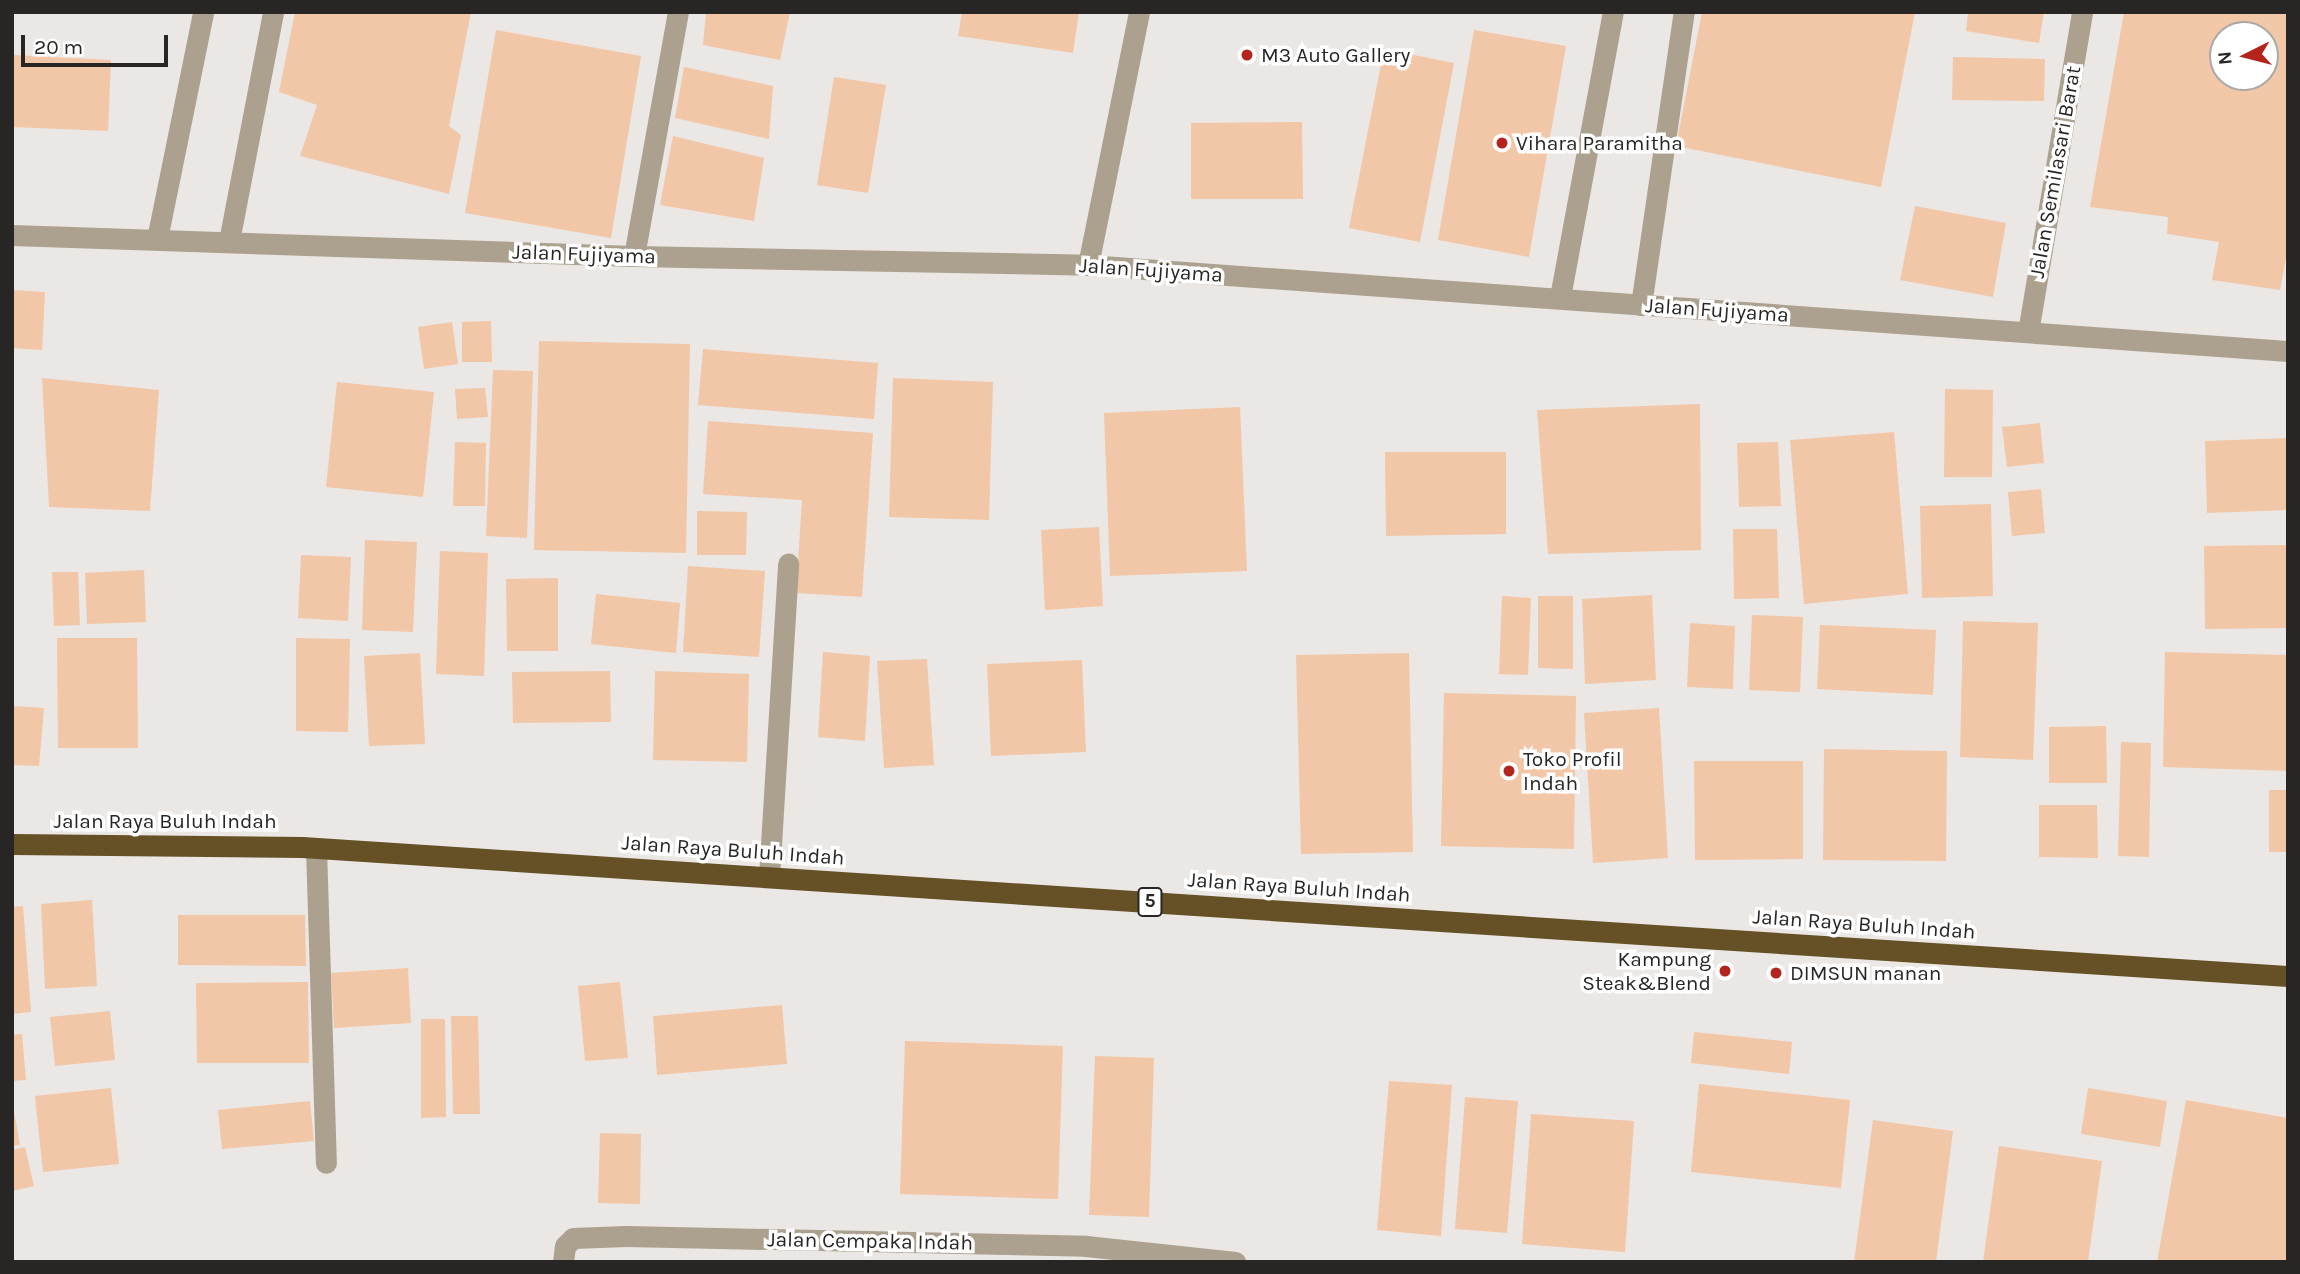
<!DOCTYPE html>
<html>
<head>
<meta charset="utf-8">
<style>
	body { margin:0 }
	#map { position:relative; width:2300px; height:1274px; overflow:hidden; background:#eae7e4; font-family:Karla,sans-serif }
	div>[style] { position:absolute }
	[style*='--x'] { left:calc(var(--x)*1px); top:calc(var(--y)*1px); width:calc(var(--w)*1px); rotate:calc(var(--a)*1deg) }
	.building>* { inset:0; background:#f2c7a7 }
	.minor>* { height:21px; margin:-10.5px; padding:0 10.5px; transform-origin:10.5px; border-radius:10.5px; background:#aba18e }
	.highway>* { height:21px; margin:-10.5px; padding:0 10.5px; transform-origin:10.5px; border-radius:10.5px; background:#665127 }
	.dots>* { width:19px; height:19px; translate:-50% -50%; box-sizing:border-box; border:4px solid #fff; border-radius:50% }
	span { translate:-50% -50%; white-space:nowrap; text-align:center; line-height:1.15; -webkit-text-stroke:7px #fff; paint-order:stroke }
	.shield-label span { padding:2px 5px; background:#fff; border:2px solid; border-radius:5px; -webkit-text-stroke-width:0 }
	.shield-label { font-size:19px; color:#272625; font-weight:700 }
	.poi-label { font-size:21px; color:#272625 }
	.left { translate:0 -50%; text-align:left }
	.right { translate:-100% -50%; text-align:right }
	.street-label { font-size:21px; color:#272625 }
	.frame { position:absolute; inset:0; border:14px solid #272625; pointer-events:none }
	.north { position:absolute; left:2209px; top:21px; width:70px; height:70px; box-sizing:border-box; background:#fff; border:2px solid #a9a8a8; border-radius:50%; rotate:264deg; font-size:19px; font-weight:700; line-height:28px; text-align:center; color:#272625 }
	.north::after { content:''; display:block; margin:auto; width:24px; height:32px; background:#b3241c; clip-path:polygon(50% 0,100% 100%,50% 72%,0 100%) }
	.scale { position:absolute; left:21px; top:35px; width:147px; height:32px; box-sizing:border-box; border:4px solid #272625; border-top:0; padding-left:9px; font-size:21px; line-height:24px; white-space:nowrap; color:#272625; -webkit-text-stroke:5px #fff; paint-order:stroke }
</style>
</head>
<body>
<div id="map">
	<div class="building">
		<i style="clip-path:polygon(295px 12px,471px 12px,449px 126px,461px 135px,449px 194px,300px 156px,317px 105px,279px 92px)"></i>
		<i style="clip-path:polygon(706px 12px,790px 12px,780px 60px,703px 45px)"></i>
		<i style="clip-path:polygon(962px 12px,1079px 12px,1073px 53px,958px 36px)"></i>
		<i style="clip-path:polygon(1702px 12px,1915px 12px,1881px 187px,1676px 146px)"></i>
		<i style="clip-path:polygon(1968px 12px,2044px 12px,2039px 43px,1966px 31px)"></i>
		<i style="clip-path:polygon(evenodd,2124px 12px,2288px 12px,2288px 248px,2280px 290px,2212px 280px,2219px 242px,2167px 234px,2168px 217px,2090px 207px,2124px 12px,2223px 35px,2265px 35px,2265px 77px,2223px 77px,2223px 35px)"></i>
		<i style="clip-path:polygon(496px 30px,641px 56px,611px 238px,465px 213px)"></i>
		<i style="clip-path:polygon(1474px 30px,1566px 46px,1529px 257px,1438px 240px)"></i>
		<i style="clip-path:polygon(1384px 49px,1454px 63px,1420px 242px,1349px 228px)"></i>
		<i style="clip-path:polygon(12px 55px,111px 60px,108px 131px,12px 127px)"></i>
		<i style="clip-path:polygon(1953px 57px,2045px 59px,2044px 101px,1952px 100px)"></i>
		<i style="clip-path:polygon(684px 67px,773px 86px,769px 139px,675px 118px)"></i>
		<i style="clip-path:polygon(834px 77px,886px 85px,868px 193px,817px 185px)"></i>
		<i style="clip-path:polygon(1302px 122px,1303px 199px,1191px 199px,1191px 123px)"></i>
		<i style="clip-path:polygon(673px 136px,764px 158px,754px 221px,660px 205px)"></i>
		<i style="clip-path:polygon(1915px 206px,2006px 223px,1993px 297px,1900px 280px)"></i>
		<i style="clip-path:polygon(12px 290px,45px 292px,42px 350px,12px 348px)"></i>
		<i style="clip-path:polygon(491px 321px,492px 362px,462px 362px,462px 322px)"></i>
		<i style="clip-path:polygon(452px 322px,458px 364px,424px 369px,418px 327px)"></i>
		<i style="clip-path:polygon(539px 341px,690px 344px,686px 553px,534px 550px)"></i>
		<i style="clip-path:polygon(703px 349px,878px 363px,874px 419px,698px 405px)"></i>
		<i style="clip-path:polygon(493px 370px,533px 371px,527px 538px,486px 536px)"></i>
		<i style="clip-path:polygon(42px 378px,159px 390px,150px 511px,49px 507px)"></i>
		<i style="clip-path:polygon(893px 378px,993px 382px,989px 520px,889px 517px)"></i>
		<i style="clip-path:polygon(337px 382px,434px 392px,423px 497px,326px 487px)"></i>
		<i style="clip-path:polygon(485px 388px,488px 417px,457px 419px,455px 389px)"></i>
		<i style="clip-path:polygon(1945px 389px,1993px 390px,1992px 477px,1944px 477px)"></i>
		<i style="clip-path:polygon(1700px 404px,1701px 550px,1548px 554px,1537px 410px)"></i>
		<i style="clip-path:polygon(1240px 407px,1247px 571px,1110px 576px,1104px 413px)"></i>
		<i style="clip-path:polygon(708px 421px,873px 433px,862px 597px,796px 593px,802px 500px,703px 494px)"></i>
		<i style="clip-path:polygon(2040px 423px,2044px 463px,2007px 467px,2002px 427px)"></i>
		<i style="clip-path:polygon(1894px 432px,1908px 594px,1804px 604px,1790px 440px)"></i>
		<i style="clip-path:polygon(2288px 438px,2288px 510px,2207px 513px,2205px 441px)"></i>
		<i style="clip-path:polygon(455px 442px,486px 443px,485px 506px,453px 506px)"></i>
		<i style="clip-path:polygon(1778px 442px,1781px 506px,1739px 507px,1737px 443px)"></i>
		<i style="clip-path:polygon(1385px 452px,1506px 452px,1506px 534px,1386px 536px)"></i>
		<i style="clip-path:polygon(2041px 489px,2045px 533px,2012px 536px,2008px 492px)"></i>
		<i style="clip-path:polygon(1991px 504px,1993px 596px,1922px 598px,1920px 506px)"></i>
		<i style="clip-path:polygon(697px 511px,747px 512px,746px 555px,697px 555px)"></i>
		<i style="clip-path:polygon(1099px 527px,1103px 606px,1045px 610px,1041px 530px)"></i>
		<i style="clip-path:polygon(1733px 529px,1777px 529px,1779px 598px,1734px 599px)"></i>
		<i style="clip-path:polygon(365px 540px,417px 542px,413px 632px,362px 630px)"></i>
		<i style="clip-path:polygon(2288px 545px,2288px 628px,2205px 629px,2204px 546px)"></i>
		<i style="clip-path:polygon(440px 551px,488px 553px,484px 676px,436px 674px)"></i>
		<i style="clip-path:polygon(301px 555px,351px 557px,348px 621px,298px 618px)"></i>
		<i style="clip-path:polygon(688px 566px,765px 571px,759px 657px,683px 652px)"></i>
		<i style="clip-path:polygon(144px 570px,146px 622px,87px 624px,85px 573px)"></i>
		<i style="clip-path:polygon(52px 572px,78px 572px,80px 625px,54px 626px)"></i>
		<i style="clip-path:polygon(558px 578px,558px 651px,507px 651px,506px 579px)"></i>
		<i style="clip-path:polygon(596px 594px,680px 603px,676px 653px,591px 644px)"></i>
		<i style="clip-path:polygon(1652px 595px,1656px 680px,1585px 684px,1582px 599px)"></i>
		<i style="clip-path:polygon(1502px 596px,1531px 598px,1528px 675px,1499px 674px)"></i>
		<i style="clip-path:polygon(1538px 596px,1573px 596px,1573px 669px,1538px 668px)"></i>
		<i style="clip-path:polygon(1752px 615px,1803px 617px,1800px 692px,1749px 690px)"></i>
		<i style="clip-path:polygon(1963px 621px,2038px 623px,2033px 760px,1960px 757px)"></i>
		<i style="clip-path:polygon(1690px 623px,1735px 626px,1733px 689px,1687px 687px)"></i>
		<i style="clip-path:polygon(1820px 625px,1936px 630px,1933px 695px,1817px 689px)"></i>
		<i style="clip-path:polygon(57px 638px,137px 638px,138px 748px,58px 748px)"></i>
		<i style="clip-path:polygon(296px 638px,350px 639px,348px 732px,296px 731px)"></i>
		<i style="clip-path:polygon(823px 652px,870px 656px,865px 741px,818px 737px)"></i>
		<i style="clip-path:polygon(2165px 652px,2288px 655px,2288px 771px,2163px 767px)"></i>
		<i style="clip-path:polygon(420px 653px,425px 744px,369px 746px,364px 656px)"></i>
		<i style="clip-path:polygon(1409px 653px,1413px 852px,1301px 854px,1296px 655px)"></i>
		<i style="clip-path:polygon(927px 659px,934px 765px,884px 768px,877px 661px)"></i>
		<i style="clip-path:polygon(1082px 660px,1086px 752px,991px 756px,987px 664px)"></i>
		<i style="clip-path:polygon(610px 671px,611px 722px,513px 723px,512px 672px)"></i>
		<i style="clip-path:polygon(655px 671px,749px 674px,747px 762px,653px 760px)"></i>
		<i style="clip-path:polygon(1444px 693px,1576px 696px,1574px 849px,1441px 846px)"></i>
		<i style="clip-path:polygon(12px 706px,44px 708px,39px 766px,12px 765px)"></i>
		<i style="clip-path:polygon(1659px 708px,1668px 858px,1593px 863px,1584px 713px)"></i>
		<i style="clip-path:polygon(2106px 726px,2107px 783px,2049px 783px,2049px 727px)"></i>
		<i style="clip-path:polygon(2121px 742px,2151px 743px,2149px 857px,2118px 856px)"></i>
		<i style="clip-path:polygon(1824px 749px,1947px 751px,1946px 861px,1823px 860px)"></i>
		<i style="clip-path:polygon(1694px 761px,1803px 761px,1803px 859px,1695px 860px)"></i>
		<i style="clip-path:polygon(2269px 790px,2288px 790px,2288px 852px,2269px 852px)"></i>
		<i style="clip-path:polygon(2039px 805px,2097px 805px,2098px 858px,2039px 857px)"></i>
		<i style="clip-path:polygon(92px 900px,97px 986px,45px 989px,41px 904px)"></i>
		<i style="clip-path:polygon(23px 906px,31px 1012px,12px 1014px,12px 907px)"></i>
		<i style="clip-path:polygon(178px 915px,305px 915px,306px 966px,178px 965px)"></i>
		<i style="clip-path:polygon(408px 968px,411px 1023px,334px 1028px,331px 973px)"></i>
		<i style="clip-path:polygon(308px 982px,309px 1063px,197px 1063px,196px 983px)"></i>
		<i style="clip-path:polygon(620px 982px,628px 1058px,585px 1061px,578px 986px)"></i>
		<i style="clip-path:polygon(782px 1005px,787px 1064px,657px 1075px,653px 1016px)"></i>
		<i style="clip-path:polygon(110px 1011px,115px 1060px,55px 1066px,50px 1017px)"></i>
		<i style="clip-path:polygon(451px 1016px,478px 1016px,480px 1114px,453px 1114px)"></i>
		<i style="clip-path:polygon(421px 1019px,445px 1019px,446px 1117px,421px 1118px)"></i>
		<i style="clip-path:polygon(1694px 1032px,1792px 1042px,1789px 1074px,1691px 1063px)"></i>
		<i style="clip-path:polygon(22px 1034px,26px 1080px,12px 1081px,12px 1035px)"></i>
		<i style="clip-path:polygon(905px 1041px,1063px 1046px,1058px 1199px,900px 1194px)"></i>
		<i style="clip-path:polygon(1095px 1056px,1154px 1058px,1149px 1217px,1089px 1215px)"></i>
		<i style="clip-path:polygon(1389px 1081px,1452px 1085px,1441px 1236px,1377px 1230px)"></i>
		<i style="clip-path:polygon(1699px 1084px,1850px 1100px,1841px 1188px,1691px 1172px)"></i>
		<i style="clip-path:polygon(111px 1088px,119px 1164px,43px 1172px,35px 1096px)"></i>
		<i style="clip-path:polygon(2088px 1088px,2167px 1101px,2160px 1147px,2081px 1134px)"></i>
		<i style="clip-path:polygon(1465px 1097px,1518px 1101px,1507px 1233px,1455px 1229px)"></i>
		<i style="clip-path:polygon(12px 1100px,20px 1145px,12px 1146px)"></i>
		<i style="clip-path:polygon(2186px 1100px,2288px 1118px,2288px 1262px,2157px 1262px)"></i>
		<i style="clip-path:polygon(310px 1101px,314px 1141px,222px 1149px,218px 1110px)"></i>
		<i style="clip-path:polygon(1531px 1114px,1634px 1121px,1625px 1252px,1522px 1244px)"></i>
		<i style="clip-path:polygon(1873px 1120px,1953px 1131px,1936px 1262px,1854px 1262px)"></i>
		<i style="clip-path:polygon(600px 1133px,641px 1134px,640px 1204px,598px 1203px)"></i>
		<i style="clip-path:polygon(1999px 1146px,2102px 1161px,2088px 1262px,1983px 1262px)"></i>
		<i style="clip-path:polygon(25px 1147px,34px 1186px,12px 1191px,12px 1150px)"></i>
	</div>
	<div class="minor">
		<i style="--x:12;--y:235;--w:622;--a:1.93"></i>
		<i style="--x:634;--y:256;--w:454;--a:1.1"></i>
		<i style="--x:1088;--y:265;--w:1203;--a:4.1"></i>
		<i style="--x:157;--y:239;--w:232;--a:-78.5"></i>
		<i style="--x:229;--y:241;--w:233;--a:-79.1"></i>
		<i style="--x:634;--y:256;--w:248;--a:-79.8"></i>
		<i style="--x:1088;--y:265;--w:258;--a:-78.6"></i>
		<i style="--x:1560;--y:297;--w:290;--a:-79.5"></i>
		<i style="--x:1641;--y:305;--w:296;--a:-81.7"></i>
		<i style="--x:2028;--y:332;--w:325;--a:-80.4"></i>
		<i style="--x:316;--y:848;--w:315;--a:88.2"></i>
		<i style="--x:769;--y:877;--w:314;--a:-86.5"></i>
		<i style="--x:563;--y:1262;--w:16;--a:-83"></i>
		<i style="--x:565;--y:1246;--w:11;--a:-45"></i>
		<i style="--x:573;--y:1238;--w:53;--a:-2.2"></i>
		<i style="--x:626;--y:1236;--w:460;--a:1.2"></i>
		<i style="--x:1086;--y:1246;--w:150;--a:6.1"></i>
	</div>
	<div class="highway">
		<i style="--x:12;--y:844;--w:290;--a:0.6"></i>
		<i style="--x:302;--y:847;--w:1990;--a:3.72"></i>
	</div>
	<div class="dots">
		<i style="left:1247px;top:55px;background:#b3241c"></i>
		<i style="left:1502px;top:143px;background:#b3241c"></i>
		<i style="left:1509px;top:771px;background:#b3241c"></i>
		<i style="left:1725px;top:971px;background:#b3241c"></i>
		<i style="left:1776px;top:973px;background:#b3241c"></i>
	</div>
	<div class="shield-label">
		<span style="left:1150px;top:902px">5</span>
	</div>
	<div class="poi-label">
		<span class="left" style="left:1261px;top:55px">M3 Auto Gallery</span>
		<span class="left" style="left:1516px;top:143px">Vihara Paramitha</span>
		<span class="left" style="left:1523px;top:771px">Toko Profil<br>Indah</span>
		<span class="right" style="left:1711px;top:971px">Kampung<br>Steak&amp;Blend</span>
		<span class="left" style="left:1790px;top:973px">DIMSUN manan</span>
	</div>
	<div class="street-label">
		<span style="left:2055px;top:172px;rotate:-80deg">Jalan Semilasari Barat</span>
		<span style="left:584px;top:254px;rotate:2deg">Jalan Fujiyama</span>
		<span style="left:1151px;top:270px;rotate:4deg">Jalan Fujiyama</span>
		<span style="left:1717px;top:310px;rotate:4deg">Jalan Fujiyama</span>
		<span style="left:165px;top:821px">Jalan Raya Buluh Indah</span>
		<span style="left:733px;top:850px;rotate:4deg">Jalan Raya Buluh Indah</span>
		<span style="left:1299px;top:887px;rotate:4deg">Jalan Raya Buluh Indah</span>
		<span style="left:1864px;top:924px;rotate:4deg">Jalan Raya Buluh Indah</span>
		<span style="left:870px;top:1241px;rotate:1deg">Jalan Cempaka Indah</span>
	</div>
	<div class="frame"></div>
	<div class="north">N</div>
	<div class="scale">20 m</div>
</div>
</body>
</html>
